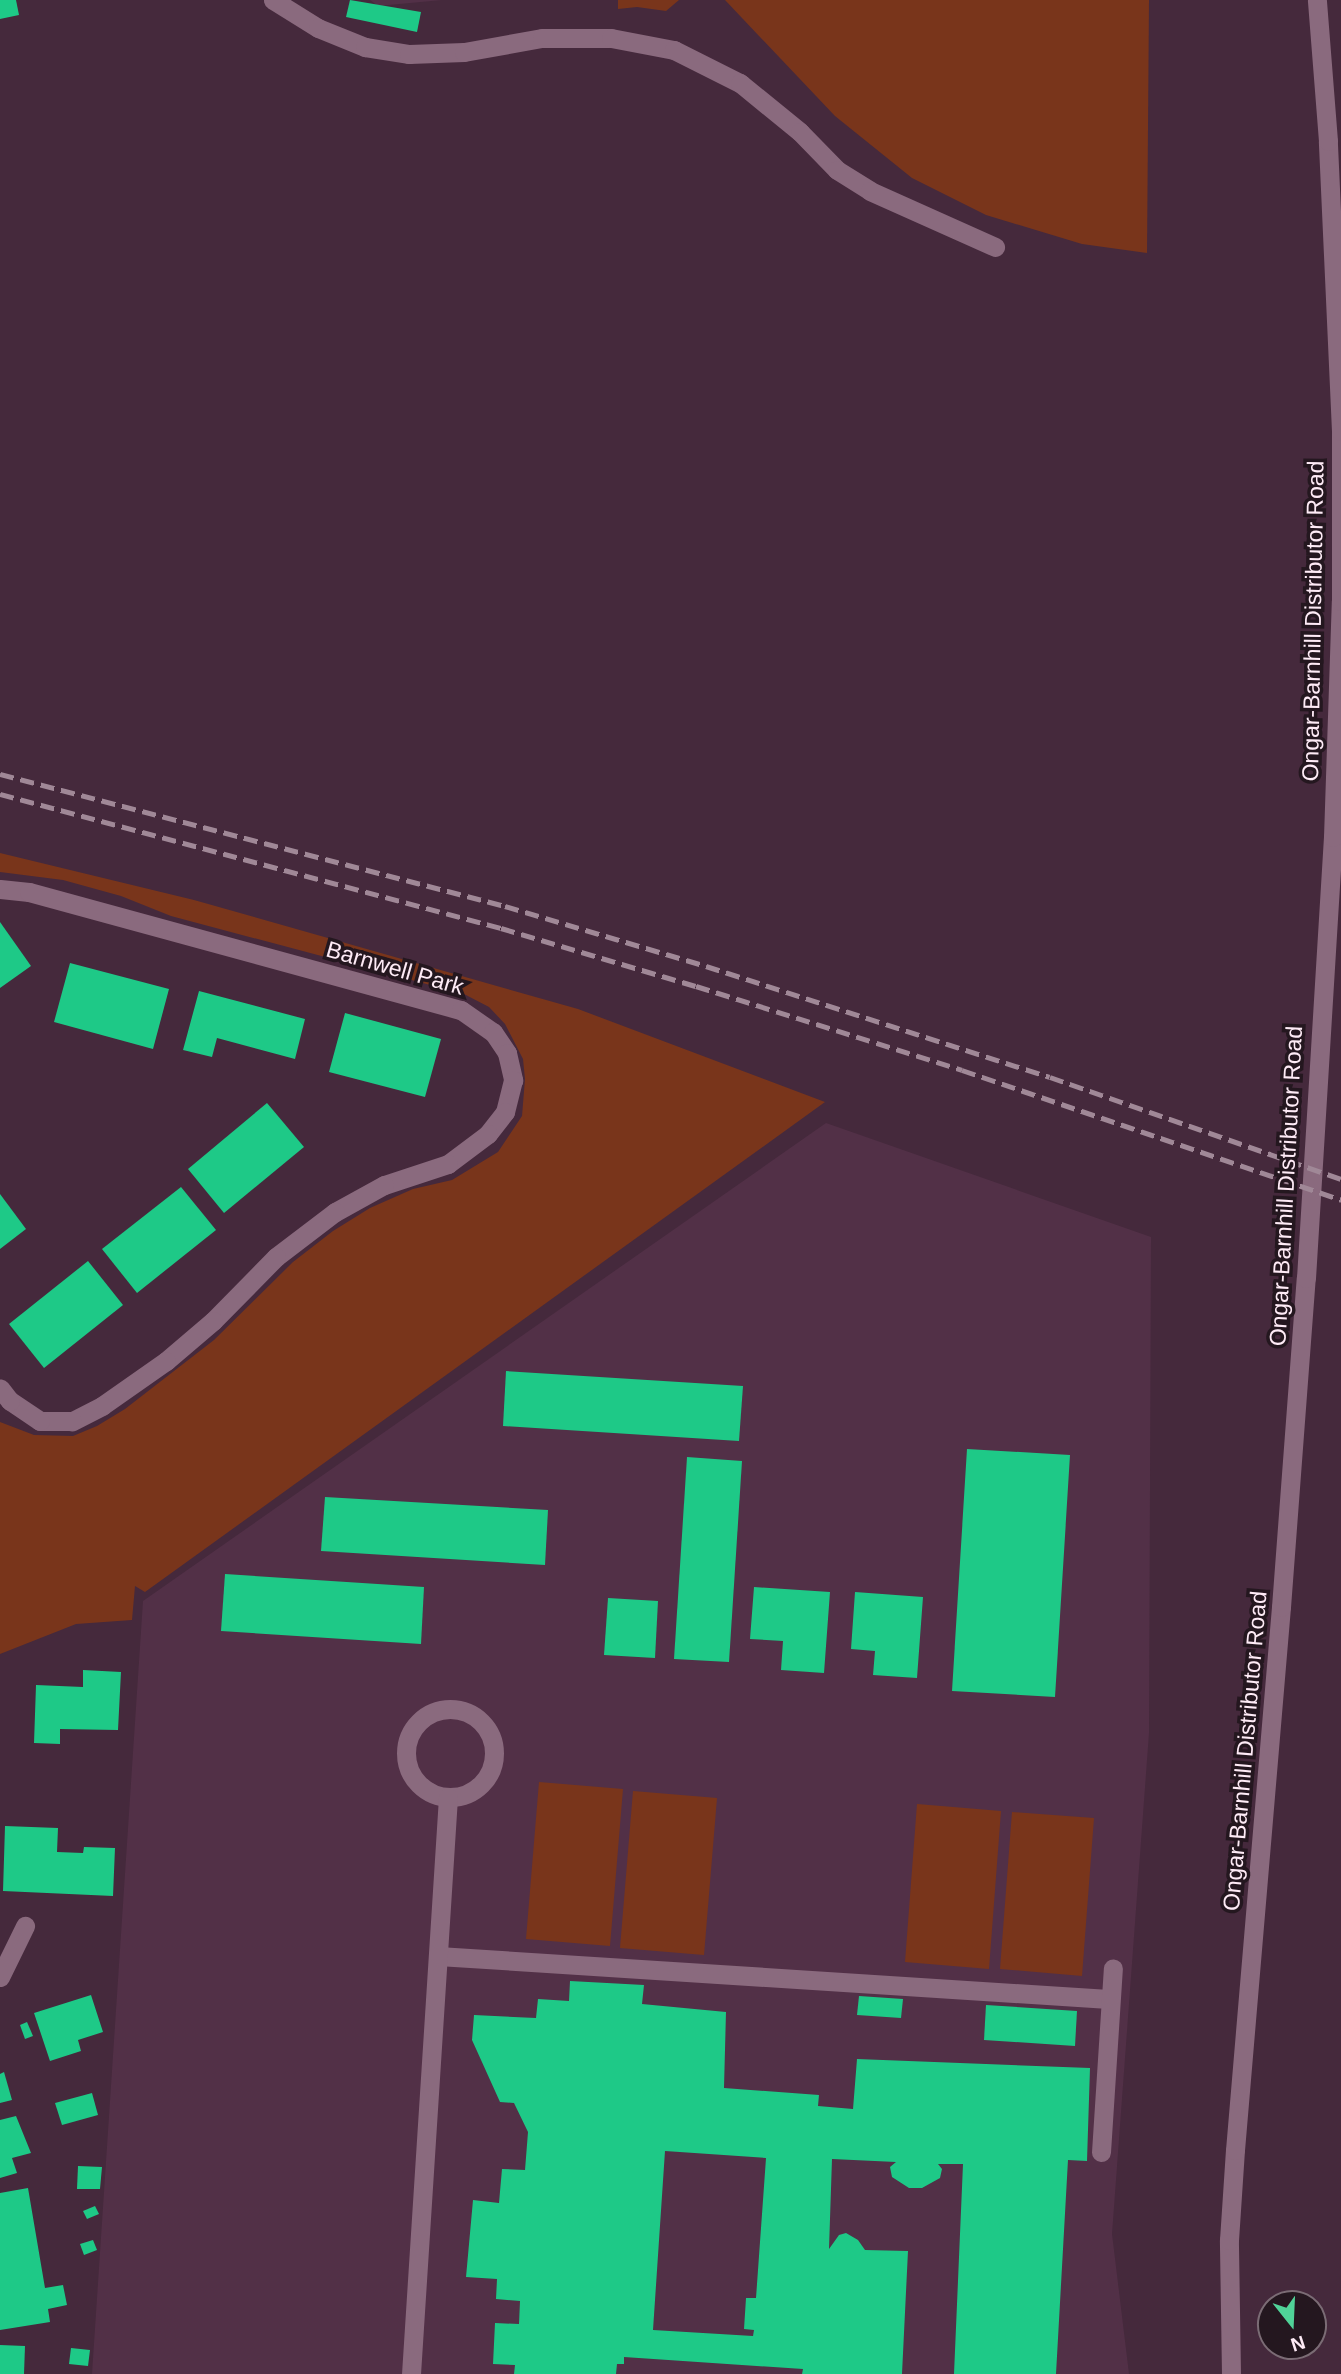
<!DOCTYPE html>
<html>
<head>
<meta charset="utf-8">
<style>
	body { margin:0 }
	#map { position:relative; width:1341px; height:2374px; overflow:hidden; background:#45293c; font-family:Arial,sans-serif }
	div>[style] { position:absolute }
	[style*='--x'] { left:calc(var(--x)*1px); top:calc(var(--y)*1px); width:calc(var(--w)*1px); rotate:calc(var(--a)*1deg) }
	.built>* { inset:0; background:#523047 }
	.green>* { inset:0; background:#79351b }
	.building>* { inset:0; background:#1ec987 }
	.service>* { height:19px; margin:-9.5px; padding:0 9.5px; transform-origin:9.5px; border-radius:9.5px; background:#8a6a7e }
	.service>.ring { margin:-9.5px; padding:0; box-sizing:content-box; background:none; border:19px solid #8a6a7e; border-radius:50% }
	.minor>* { height:19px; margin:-9.5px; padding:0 9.5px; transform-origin:9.5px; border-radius:9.5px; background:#8a6a7e }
	.tertiary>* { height:19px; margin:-9.5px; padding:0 9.5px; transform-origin:9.5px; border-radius:9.5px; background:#8a6a7e }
	.rail>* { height:5px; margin-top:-2.5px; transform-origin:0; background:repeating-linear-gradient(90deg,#a08897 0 14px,transparent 0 21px) }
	span { translate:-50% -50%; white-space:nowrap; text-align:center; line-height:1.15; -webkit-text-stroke:7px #24171f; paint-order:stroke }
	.street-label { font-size:23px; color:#feebf6 }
	.north { position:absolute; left:1257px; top:2290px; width:70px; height:70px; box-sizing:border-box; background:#24171f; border:2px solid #7b6c75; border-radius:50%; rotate:162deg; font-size:19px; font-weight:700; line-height:28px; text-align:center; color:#feebf6 }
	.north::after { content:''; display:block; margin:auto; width:24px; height:32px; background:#50d398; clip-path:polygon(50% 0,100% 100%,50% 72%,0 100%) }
</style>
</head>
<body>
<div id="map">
	<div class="built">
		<i style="clip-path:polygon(370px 0,442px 0,378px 6px)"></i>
		<i style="clip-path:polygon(826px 1123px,1151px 1237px,1149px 1733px,1112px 2234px,1129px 2374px,92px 2374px,143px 1601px)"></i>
	</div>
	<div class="green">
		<i style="clip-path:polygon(618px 0,679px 0,666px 11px,637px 7px,618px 9px)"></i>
		<i style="clip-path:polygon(725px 0,1149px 0,1147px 253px,1082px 244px,986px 215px,912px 178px,835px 116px)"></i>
		<i style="clip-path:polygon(0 853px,194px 900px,578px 1009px,825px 1102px,145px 1592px,135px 1586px,132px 1620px,76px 1624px,0 1654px,0 1422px,34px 1435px,73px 1436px,97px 1426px,125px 1409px,214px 1340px,293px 1262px,333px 1231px,370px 1208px,413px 1189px,452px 1180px,498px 1152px,522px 1116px,525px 1079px,523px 1059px,505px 1024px,489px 1007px,464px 994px,171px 916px,121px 896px,63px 880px,0 872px)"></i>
		<i style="clip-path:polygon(539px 1782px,623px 1789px,610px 1946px,526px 1939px)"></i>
		<i style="clip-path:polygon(633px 1791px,717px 1798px,704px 1955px,620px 1948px)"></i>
		<i style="clip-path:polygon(917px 1804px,1001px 1811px,989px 1969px,905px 1962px)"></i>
		<i style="clip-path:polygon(1012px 1812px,1094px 1818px,1082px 1976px,1000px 1969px)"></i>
	</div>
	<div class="building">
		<i style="clip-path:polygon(0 0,16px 0,19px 15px,0 19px)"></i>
		<i style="clip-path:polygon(350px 0,421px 12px,417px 32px,346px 17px)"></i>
		<i style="clip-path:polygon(0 922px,31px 966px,0 988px)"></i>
		<i style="clip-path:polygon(70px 963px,169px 989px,153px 1049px,54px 1022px)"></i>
		<i style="clip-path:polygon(199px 991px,305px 1019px,295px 1059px,217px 1038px,212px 1057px,183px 1050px)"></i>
		<i style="clip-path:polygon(345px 1013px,441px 1039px,425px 1097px,329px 1072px)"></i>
		<i style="clip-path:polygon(267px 1103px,304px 1147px,224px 1213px,188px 1169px)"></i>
		<i style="clip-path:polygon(181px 1187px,216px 1230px,137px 1293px,102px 1249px)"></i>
		<i style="clip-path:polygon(0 1194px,26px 1229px,0 1249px)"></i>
		<i style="clip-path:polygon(88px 1261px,123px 1305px,44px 1368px,9px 1324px)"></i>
		<i style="clip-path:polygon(506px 1371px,743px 1386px,739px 1441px,503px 1426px)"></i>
		<i style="clip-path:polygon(967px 1449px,1070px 1455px,1055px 1697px,952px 1691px)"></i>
		<i style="clip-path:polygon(687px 1457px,742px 1461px,729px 1662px,674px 1659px)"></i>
		<i style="clip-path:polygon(325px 1497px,548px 1510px,545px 1565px,321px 1551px)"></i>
		<i style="clip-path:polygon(225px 1574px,424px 1587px,421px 1644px,221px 1631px)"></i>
		<i style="clip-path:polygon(754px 1587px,830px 1592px,824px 1673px,781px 1670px,783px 1641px,750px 1639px)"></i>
		<i style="clip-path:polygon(855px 1592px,923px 1597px,917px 1678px,873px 1675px,875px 1651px,851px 1649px)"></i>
		<i style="clip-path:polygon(608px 1598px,658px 1601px,655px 1658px,604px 1655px)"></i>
		<i style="clip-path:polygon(83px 1670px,121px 1672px,118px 1730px,60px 1729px,60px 1744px,34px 1743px,36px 1685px,83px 1687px)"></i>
		<i style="clip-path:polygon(5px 1826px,58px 1828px,57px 1852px,83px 1853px,84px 1847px,115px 1848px,113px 1896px,3px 1891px)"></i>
		<i style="clip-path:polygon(evenodd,570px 1981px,644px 1985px,642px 2004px,726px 2012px,724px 2088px,819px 2095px,818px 2106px,853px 2109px,857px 2059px,1090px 2068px,1087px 2161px,1068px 2160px,1056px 2374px,954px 2374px,963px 2164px,938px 2164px,942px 2169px,940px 2178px,922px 2188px,909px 2188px,892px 2177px,890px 2167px,896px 2162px,832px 2159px,829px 2249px,839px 2235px,846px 2233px,858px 2240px,865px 2250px,908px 2251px,902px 2374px,802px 2374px,803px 2369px,624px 2357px,624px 2364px,617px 2364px,616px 2374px,514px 2374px,515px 2365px,493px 2364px,495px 2323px,519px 2324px,520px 2301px,496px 2299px,497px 2279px,466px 2277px,473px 2200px,499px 2203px,502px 2169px,525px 2170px,528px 2132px,514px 2103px,500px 2102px,472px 2040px,474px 2015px,536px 2018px,538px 1999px,569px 2001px,570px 1981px,665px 2151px,766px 2158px,756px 2298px,746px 2298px,744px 2329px,754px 2330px,753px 2336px,653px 2330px,665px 2151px)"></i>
		<i style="clip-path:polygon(91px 1995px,103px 2032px,78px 2040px,81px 2051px,50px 2061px,34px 2013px)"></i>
		<i style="clip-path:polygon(859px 1996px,903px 1999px,901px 2018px,857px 2015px)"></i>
		<i style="clip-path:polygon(986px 2005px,1077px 2011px,1075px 2046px,984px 2040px)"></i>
		<i style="clip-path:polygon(27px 2022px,33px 2036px,25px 2039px,20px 2025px)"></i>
		<i style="clip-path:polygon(4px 2072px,12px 2100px,0 2103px,0 2074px)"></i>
		<i style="clip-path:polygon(92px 2093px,98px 2115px,62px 2125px,55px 2103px)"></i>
		<i style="clip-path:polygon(16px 2116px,31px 2153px,12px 2158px,17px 2173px,0 2178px,0 2120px)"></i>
		<i style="clip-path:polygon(78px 2166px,102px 2167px,100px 2189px,77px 2189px)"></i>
		<i style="clip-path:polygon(28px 2188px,45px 2288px,63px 2285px,67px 2305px,48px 2309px,50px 2322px,0 2330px,0 2193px)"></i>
		<i style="clip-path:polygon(95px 2206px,99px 2214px,87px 2219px,83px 2211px)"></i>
		<i style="clip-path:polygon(93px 2240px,97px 2250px,84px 2255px,80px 2244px)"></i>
		<i style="clip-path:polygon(0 2345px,25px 2346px,24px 2374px,0 2374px)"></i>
		<i style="clip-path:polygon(71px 2348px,90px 2350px,88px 2366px,69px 2364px)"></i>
	</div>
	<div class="service">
		<i class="ring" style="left:406px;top:1709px;width:69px;height:69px"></i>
		<i style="--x:438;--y:1956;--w:672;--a:3.67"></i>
		<i style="--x:1101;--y:2152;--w:184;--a:-86.3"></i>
		<i style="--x:411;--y:2374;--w:578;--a:-86.33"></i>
	</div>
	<div class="minor">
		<i style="--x:273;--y:0;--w:53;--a:31.9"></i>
		<i style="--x:318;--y:28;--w:51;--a:22"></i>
		<i style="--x:365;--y:47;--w:45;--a:9"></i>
		<i style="--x:409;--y:54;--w:55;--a:-2.1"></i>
		<i style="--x:464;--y:52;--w:79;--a:-10.2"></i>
		<i style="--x:542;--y:38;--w:69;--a:0"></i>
		<i style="--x:611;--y:38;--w:64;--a:10.8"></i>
		<i style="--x:674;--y:50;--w:74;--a:26.6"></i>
		<i style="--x:740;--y:83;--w:77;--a:39.2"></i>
		<i style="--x:800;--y:132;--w:53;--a:45.8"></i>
		<i style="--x:837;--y:170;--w:39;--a:32"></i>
		<i style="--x:870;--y:191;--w:137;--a:24.1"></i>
		<i style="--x:0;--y:889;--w:29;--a:6"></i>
		<i style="--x:29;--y:892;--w:448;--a:15.3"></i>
		<i style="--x:461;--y:1010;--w:39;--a:35"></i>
		<i style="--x:493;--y:1032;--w:25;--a:56"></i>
		<i style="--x:507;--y:1053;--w:28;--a:77"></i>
		<i style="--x:513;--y:1080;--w:33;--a:104"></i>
		<i style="--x:505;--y:1112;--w:28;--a:128"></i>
		<i style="--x:488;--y:1134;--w:50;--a:143.1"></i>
		<i style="--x:448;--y:1164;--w:67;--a:161.8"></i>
		<i style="--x:384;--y:1185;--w:56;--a:151.1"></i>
		<i style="--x:335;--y:1212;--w:74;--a:142.7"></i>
		<i style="--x:276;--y:1257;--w:90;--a:134.5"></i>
		<i style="--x:213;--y:1321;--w:62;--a:139.6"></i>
		<i style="--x:166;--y:1361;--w:78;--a:144.9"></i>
		<i style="--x:102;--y:1406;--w:34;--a:153"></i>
		<i style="--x:72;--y:1421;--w:32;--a:180"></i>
		<i style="--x:40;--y:1421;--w:36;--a:-146"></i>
		<i style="--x:10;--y:1401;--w:16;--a:-128"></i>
		<i style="--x:0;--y:1977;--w:57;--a:-63.9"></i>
	</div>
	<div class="tertiary">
		<i style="--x:1231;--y:2374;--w:134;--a:-90.9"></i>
		<i style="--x:1229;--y:2240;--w:90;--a:-86.2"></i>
		<i style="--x:1235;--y:2150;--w:545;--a:-85.16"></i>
		<i style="--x:1281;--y:1607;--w:330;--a:-85.7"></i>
		<i style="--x:1306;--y:1278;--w:442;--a:-86.5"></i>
		<i style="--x:1333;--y:837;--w:236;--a:-88.1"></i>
		<i style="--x:1341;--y:601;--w:170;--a:-90"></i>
		<i style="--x:1341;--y:431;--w:290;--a:-92.6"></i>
		<i style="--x:1328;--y:141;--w:141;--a:-94.5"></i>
	</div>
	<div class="rail">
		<i style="--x:0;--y:774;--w:522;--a:14.65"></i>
		<i style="--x:505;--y:906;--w:210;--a:16.6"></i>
		<i style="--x:706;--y:966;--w:361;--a:17.9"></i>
		<i style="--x:1050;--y:1077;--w:308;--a:19.3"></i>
		<i style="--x:0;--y:794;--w:519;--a:14.97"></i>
		<i style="--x:501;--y:928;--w:203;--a:16.6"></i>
		<i style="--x:696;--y:986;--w:279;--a:17.5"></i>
		<i style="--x:962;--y:1070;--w:401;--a:18.9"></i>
	</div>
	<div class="street-label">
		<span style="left:1313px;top:621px;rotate:-89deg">Ongar-Barnhill Distributor Road</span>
		<span style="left:395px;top:968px;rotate:16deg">Barnwell Park</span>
		<span style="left:1286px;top:1186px;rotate:-87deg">Ongar-Barnhill Distributor Road</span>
		<span style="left:1245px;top:1751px;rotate:-85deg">Ongar-Barnhill Distributor Road</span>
	</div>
	<div class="north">N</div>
</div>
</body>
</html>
